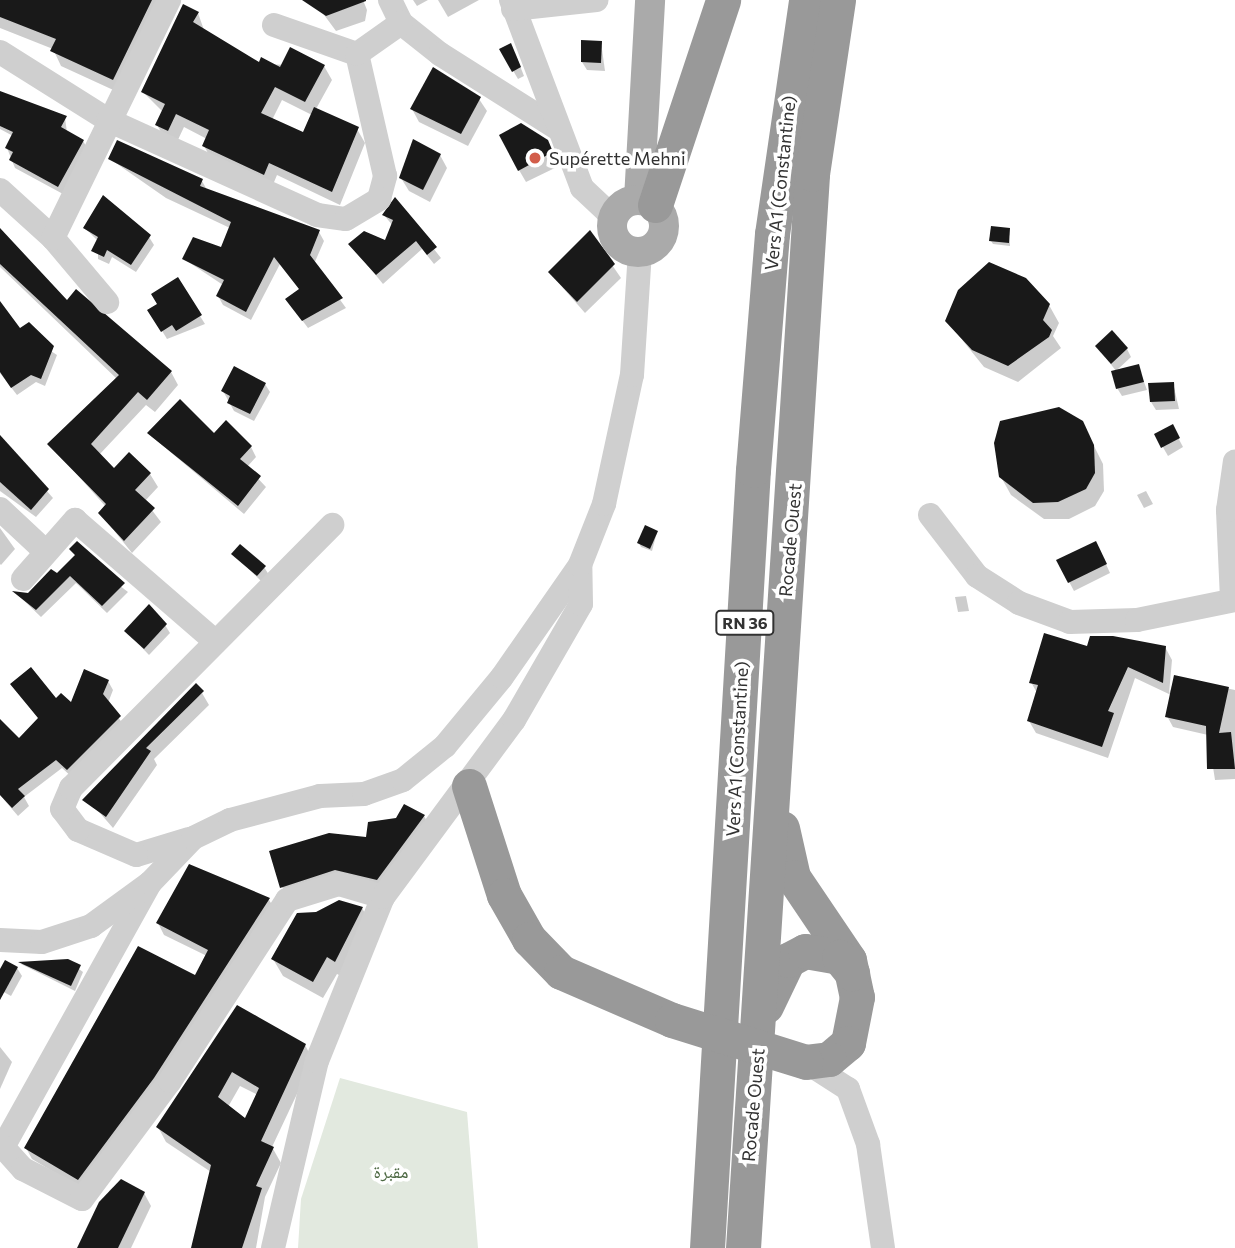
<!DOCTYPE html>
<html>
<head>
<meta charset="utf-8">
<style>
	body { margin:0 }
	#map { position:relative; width:1235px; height:1248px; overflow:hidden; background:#fff; font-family:Commissioner,"Noto Naskh Arabic",sans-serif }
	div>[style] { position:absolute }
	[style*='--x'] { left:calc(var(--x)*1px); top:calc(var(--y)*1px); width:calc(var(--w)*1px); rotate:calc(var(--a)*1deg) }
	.green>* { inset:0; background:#e2e9df }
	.shadow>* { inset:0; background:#0003 }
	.building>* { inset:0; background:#191919 }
	.minor>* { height:24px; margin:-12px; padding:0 12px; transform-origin:12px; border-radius:12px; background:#cfcfcf }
	.major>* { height:30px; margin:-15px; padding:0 15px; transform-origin:15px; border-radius:15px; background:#aaa }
	.major>.ring { margin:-15px; padding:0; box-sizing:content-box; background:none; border:30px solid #aaa; border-radius:50% }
	.highway>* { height:35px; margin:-17.5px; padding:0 17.5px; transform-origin:17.5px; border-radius:17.5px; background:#999 }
	.highway-bridge>* { height:35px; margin:-17.5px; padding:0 17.5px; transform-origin:17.5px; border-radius:17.5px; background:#999 }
	.dots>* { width:19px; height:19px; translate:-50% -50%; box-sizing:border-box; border:4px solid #fff; border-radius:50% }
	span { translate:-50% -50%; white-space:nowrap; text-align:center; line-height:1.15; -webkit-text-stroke:7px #fff; paint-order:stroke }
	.shield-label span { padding:2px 5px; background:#fff; border:2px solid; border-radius:5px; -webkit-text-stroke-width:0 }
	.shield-label { font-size:16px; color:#323232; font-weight:700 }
	.poi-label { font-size:18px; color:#323232 }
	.left { translate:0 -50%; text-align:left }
	.street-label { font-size:18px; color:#323232 }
	.park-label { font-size:18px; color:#4d6943 }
</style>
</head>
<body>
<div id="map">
	<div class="green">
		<i style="clip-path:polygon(340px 1078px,467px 1112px,478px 1248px,298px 1248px,301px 1199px)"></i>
	</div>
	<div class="shadow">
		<i style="clip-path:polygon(0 0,160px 0,122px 94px,61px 66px,53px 49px,0 28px)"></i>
		<i style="clip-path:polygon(303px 0,363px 0,367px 10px,365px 21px,336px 31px,319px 8px)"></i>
		<i style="clip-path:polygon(413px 0,428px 0,417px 6px)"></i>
		<i style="clip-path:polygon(438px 0,479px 0,448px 17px)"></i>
		<i style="clip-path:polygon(evenodd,198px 13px,204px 30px,259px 64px,324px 66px,332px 80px,316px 109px,357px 129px,365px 143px,340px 205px,277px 175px,272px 187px,212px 160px,204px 146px,207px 139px,184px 127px,176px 144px,165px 139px,157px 125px,163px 112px,143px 92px,198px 13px,282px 100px,312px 115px,303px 134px,272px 120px,282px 100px)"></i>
		<i style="clip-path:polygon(601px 42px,605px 71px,587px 70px,582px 62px)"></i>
		<i style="clip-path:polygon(501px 50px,515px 53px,524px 76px,518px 79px)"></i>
		<i style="clip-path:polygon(0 92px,65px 118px,67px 132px,83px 141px,88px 149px,63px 194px,15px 168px,7px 148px,13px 136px,0 129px)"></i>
		<i style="clip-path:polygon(479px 99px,487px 111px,468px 146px,419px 122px,412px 109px)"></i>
		<i style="clip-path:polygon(547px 141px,559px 166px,526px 182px,519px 170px)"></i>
		<i style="clip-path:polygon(440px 155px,447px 168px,430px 202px,409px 191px,401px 178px)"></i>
		<i style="clip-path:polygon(110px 159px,202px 181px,207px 190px,319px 232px,324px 241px,314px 264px,346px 308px,308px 328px,293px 308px,300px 290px,280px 264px,251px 320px,223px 305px,218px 296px,223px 285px,184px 259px,222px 249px,230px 228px,166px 198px)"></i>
		<i style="clip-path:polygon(395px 200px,441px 258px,434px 264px,422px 249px,383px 284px,351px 245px,386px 242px,393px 226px,384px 215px)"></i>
		<i style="clip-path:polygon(85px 228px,149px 237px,154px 245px,136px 272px,112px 257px,109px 264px,98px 259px,98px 241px)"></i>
		<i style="clip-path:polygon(1009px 230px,1010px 246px,993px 244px,991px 241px)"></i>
		<i style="clip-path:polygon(590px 233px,621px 278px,585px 313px,550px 273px)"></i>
		<i style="clip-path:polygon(0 237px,67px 303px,171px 372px,178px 385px,155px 412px,146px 405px,99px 455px,114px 470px,150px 474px,158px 487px,145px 501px,161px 522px,132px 553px,100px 513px,106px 507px,50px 444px,117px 379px,0 267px)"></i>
		<i style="clip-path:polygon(0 304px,19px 330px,57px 355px,45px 386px,36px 382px,17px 395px,0 373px)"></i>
		<i style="clip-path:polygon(1049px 305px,1059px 323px,1053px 336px,1061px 348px,1018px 382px,984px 367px,947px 321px)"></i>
		<i style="clip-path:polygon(150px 311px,200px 316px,205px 324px,167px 339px)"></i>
		<i style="clip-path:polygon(1097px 346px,1127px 349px,1131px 357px,1116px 371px)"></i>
		<i style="clip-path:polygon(1138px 366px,1147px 390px,1122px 396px,1117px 388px)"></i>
		<i style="clip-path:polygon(1173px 383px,1179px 409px,1156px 410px,1151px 402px)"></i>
		<i style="clip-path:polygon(265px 384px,270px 392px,254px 421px,234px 411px,223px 391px)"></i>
		<i style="clip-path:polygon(1082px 422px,1103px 464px,1104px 491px,1095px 506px,1069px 519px,1044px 519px,1011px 495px,1001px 477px)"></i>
		<i style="clip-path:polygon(226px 423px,251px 447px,256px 457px,247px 467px,266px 487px,244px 514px,149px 434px,214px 435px)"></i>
		<i style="clip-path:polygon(1172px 426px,1183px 447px,1168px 456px,1156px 435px)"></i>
		<i style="clip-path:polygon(0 437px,53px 498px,36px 517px,0 491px)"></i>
		<i style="clip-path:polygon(1146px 491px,1153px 504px,1144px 508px,1137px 495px)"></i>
		<i style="clip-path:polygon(0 528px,15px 549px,1px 565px,0 564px)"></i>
		<i style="clip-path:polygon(657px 532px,652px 551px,641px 547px,639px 543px)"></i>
		<i style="clip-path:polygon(72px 549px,128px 592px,107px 613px,76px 583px,41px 617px,16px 593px,29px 595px,57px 576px,76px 557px)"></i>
		<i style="clip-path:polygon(1100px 551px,1110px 573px,1074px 591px,1058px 561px)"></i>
		<i style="clip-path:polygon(234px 554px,264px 567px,269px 575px,263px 583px)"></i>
		<i style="clip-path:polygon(966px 596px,969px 611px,958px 612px,955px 597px)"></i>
		<i style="clip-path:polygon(165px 625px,170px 633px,149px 655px,126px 631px)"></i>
		<i style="clip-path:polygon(1165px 647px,1172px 660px,1169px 694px,1175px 677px,1235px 690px,1235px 779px,1215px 780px,1208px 735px,1173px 727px,1167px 716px,1171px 695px,1135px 678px,1108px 758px,1036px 733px,1029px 721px,1037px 693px,1031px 682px,1088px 648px)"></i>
		<i style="clip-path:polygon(108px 681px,113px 690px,108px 703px,125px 727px,73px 778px,62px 768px,24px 797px,29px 806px,18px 816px,0 795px,0 721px,19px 741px,39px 719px,12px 684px,71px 705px)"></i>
		<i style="clip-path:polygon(202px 693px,209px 705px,154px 759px,157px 765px,113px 828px,86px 797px)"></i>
		<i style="clip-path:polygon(424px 816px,433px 832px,386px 895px,345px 885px,291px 902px,282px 887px)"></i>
		<i style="clip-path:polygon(190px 866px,269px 900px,276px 911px,85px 1191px,32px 1159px,26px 1148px,196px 978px,207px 956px,164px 935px,158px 923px)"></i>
		<i style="clip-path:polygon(362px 908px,372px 925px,345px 978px,337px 974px,323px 998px,283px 976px,273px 959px)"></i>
		<i style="clip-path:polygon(68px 961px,83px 972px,75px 991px,21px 964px)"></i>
		<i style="clip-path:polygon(17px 968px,22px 976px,11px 996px,0 990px,0 972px)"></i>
		<i style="clip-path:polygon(evenodd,237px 1008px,305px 1045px,313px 1060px,272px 1147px,281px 1163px,265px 1197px,256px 1248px,193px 1248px,211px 1172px,166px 1142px,158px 1127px,237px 1008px,240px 1086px,258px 1095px,246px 1121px,228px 1107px,240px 1086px)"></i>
		<i style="clip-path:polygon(0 1047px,12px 1062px,0 1089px)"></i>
		<i style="clip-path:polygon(121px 1181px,144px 1193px,151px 1206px,131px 1248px,79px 1248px,110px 1190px)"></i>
	</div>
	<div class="building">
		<i style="clip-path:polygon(0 0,152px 0,113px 80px,50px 51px,56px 39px,0 17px)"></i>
		<i style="clip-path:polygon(302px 0,366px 0,366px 1px,326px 16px)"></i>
		<i style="clip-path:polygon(183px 4px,199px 12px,193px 22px,259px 62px,261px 57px,280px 67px,290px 47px,325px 65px,305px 102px,275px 87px,261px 113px,303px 132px,314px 107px,359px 127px,332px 192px,269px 163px,264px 175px,202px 146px,209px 130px,176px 114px,168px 131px,155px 125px,165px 104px,141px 92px)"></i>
		<i style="clip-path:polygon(581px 40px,602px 41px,601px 63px,581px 62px)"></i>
		<i style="clip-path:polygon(511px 43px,521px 67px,512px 72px,499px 49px)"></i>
		<i style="clip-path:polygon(433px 67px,481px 97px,461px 134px,410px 109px)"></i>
		<i style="clip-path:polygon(0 91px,67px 116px,61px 127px,84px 140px,58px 187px,9px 160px,13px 152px,5px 148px,13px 132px,0 126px)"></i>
		<i style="clip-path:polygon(521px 123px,548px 140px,553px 152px,518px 171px,499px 135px)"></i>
		<i style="clip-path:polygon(413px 139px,441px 154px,423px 190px,399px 178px)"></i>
		<i style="clip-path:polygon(117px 140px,203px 179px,200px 186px,320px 230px,310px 255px,343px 298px,302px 321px,285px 299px,299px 289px,274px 257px,246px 312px,216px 296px,224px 280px,182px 259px,193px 237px,221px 247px,231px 222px,108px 159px)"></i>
		<i style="clip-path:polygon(103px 195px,151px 235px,131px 265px,107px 250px,104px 257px,91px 251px,98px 237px,83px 228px)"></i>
		<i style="clip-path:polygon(395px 197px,437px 247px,427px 255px,416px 241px,376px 275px,348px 244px,364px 231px,385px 240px,393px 220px,382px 215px)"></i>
		<i style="clip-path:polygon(991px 226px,1010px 228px,1009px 243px,989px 241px)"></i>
		<i style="clip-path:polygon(0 228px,67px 300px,76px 289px,172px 371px,147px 400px,138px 392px,91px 444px,114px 468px,129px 452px,151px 473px,135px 490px,155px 508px,124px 541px,98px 513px,106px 504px,47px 444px,119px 375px,0 264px)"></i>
		<i style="clip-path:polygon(590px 230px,615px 264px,577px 302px,548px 272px)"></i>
		<i style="clip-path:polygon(989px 262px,1026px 278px,1050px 304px,1043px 320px,1052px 330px,1049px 337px,1008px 366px,972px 350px,945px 321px,958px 290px)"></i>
		<i style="clip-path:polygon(178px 277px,202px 315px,176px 331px,172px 325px,161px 332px,147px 310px,157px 304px,151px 294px)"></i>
		<i style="clip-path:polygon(0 301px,20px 328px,29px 322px,54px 346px,41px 379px,31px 375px,11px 388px,0 372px)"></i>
		<i style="clip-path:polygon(1112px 330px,1128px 348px,1111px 364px,1095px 346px)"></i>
		<i style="clip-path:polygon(1139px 364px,1144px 382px,1116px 389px,1111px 371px)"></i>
		<i style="clip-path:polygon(234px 366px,266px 383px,250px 414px,227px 403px,230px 396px,221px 391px)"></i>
		<i style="clip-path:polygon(1174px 382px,1175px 401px,1150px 402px,1148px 383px)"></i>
		<i style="clip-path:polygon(180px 399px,214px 433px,226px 420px,252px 446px,240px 459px,261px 476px,238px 506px,147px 433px)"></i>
		<i style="clip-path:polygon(1059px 407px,1083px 421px,1094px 445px,1095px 473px,1086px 489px,1058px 502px,1033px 503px,999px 477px,994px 443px,1000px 421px)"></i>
		<i style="clip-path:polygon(1173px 424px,1180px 438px,1161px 448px,1154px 434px)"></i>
		<i style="clip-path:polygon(0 435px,49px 489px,31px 510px,0 482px)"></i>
		<i style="clip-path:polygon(645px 525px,658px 531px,650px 549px,637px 543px)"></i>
		<i style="clip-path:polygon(77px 541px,125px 583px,102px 606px,70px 576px,36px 610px,12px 591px,28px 593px,51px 569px,57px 573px,75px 555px,69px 549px)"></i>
		<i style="clip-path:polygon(1096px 541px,1107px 564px,1068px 583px,1056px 560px)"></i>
		<i style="clip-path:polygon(240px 544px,266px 566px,257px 576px,231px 554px)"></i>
		<i style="clip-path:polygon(149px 604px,167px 624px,144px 649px,124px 631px)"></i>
		<i style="clip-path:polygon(1044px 633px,1087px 646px,1090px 636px,1113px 636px,1166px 646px,1163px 683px,1128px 667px,1108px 711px,1114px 713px,1102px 747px,1027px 721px,1038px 685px,1029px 683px)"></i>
		<i style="clip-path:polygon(31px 667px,56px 698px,61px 693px,71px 702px,84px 669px,109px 680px,103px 694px,121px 716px,67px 770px,56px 760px,18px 789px,25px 796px,12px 808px,0 795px,0 719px,19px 738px,38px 718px,10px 684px)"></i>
		<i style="clip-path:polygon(1174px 675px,1229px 687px,1219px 733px,1231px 732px,1235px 769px,1207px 769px,1206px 726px,1165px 717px)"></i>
		<i style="clip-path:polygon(196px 683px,204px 691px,146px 748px,151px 751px,106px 817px,82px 800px)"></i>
		<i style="clip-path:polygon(404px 804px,425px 815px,377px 880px,335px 870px,280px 888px,269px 851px,329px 833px,366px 837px,368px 822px,396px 818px)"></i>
		<i style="clip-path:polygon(189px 864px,270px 898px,154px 1078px,78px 1180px,24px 1148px,138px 946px,195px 975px,208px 950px,156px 923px)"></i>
		<i style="clip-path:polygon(339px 900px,363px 907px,335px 962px,327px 957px,313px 982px,271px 959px,297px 913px,316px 912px)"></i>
		<i style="clip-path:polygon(68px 959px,81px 965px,71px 986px,18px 962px)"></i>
		<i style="clip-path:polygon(5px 960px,18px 967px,0 1000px,0 969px)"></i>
		<i style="clip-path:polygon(evenodd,237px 1005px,306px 1044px,261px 1141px,274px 1147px,256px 1186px,262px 1188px,242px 1248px,191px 1248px,211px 1165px,156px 1127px,237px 1005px,232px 1072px,259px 1088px,245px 1118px,218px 1097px,232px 1072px)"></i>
		<i style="clip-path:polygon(121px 1179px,145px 1192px,118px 1248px,77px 1248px,99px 1202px)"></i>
	</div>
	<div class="minor">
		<i style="--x:390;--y:0;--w:25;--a:64"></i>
		<i style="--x:401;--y:23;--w:50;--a:38.5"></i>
		<i style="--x:440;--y:54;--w:138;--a:32.3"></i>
		<i style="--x:511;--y:0;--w:201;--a:69.3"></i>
		<i style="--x:582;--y:188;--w:42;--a:43.1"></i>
		<i style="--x:513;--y:9;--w:84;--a:-6.1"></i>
		<i style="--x:274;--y:25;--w:88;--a:19.3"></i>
		<i style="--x:0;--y:52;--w:128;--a:32.2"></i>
		<i style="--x:108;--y:120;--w:230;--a:24.4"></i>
		<i style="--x:317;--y:215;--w:29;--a:8"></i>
		<i style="--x:346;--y:219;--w:39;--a:-31"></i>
		<i style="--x:379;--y:199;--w:24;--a:-75"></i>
		<i style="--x:385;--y:176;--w:125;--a:-102.9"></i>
		<i style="--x:357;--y:54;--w:54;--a:-35.2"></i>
		<i style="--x:0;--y:190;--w:72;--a:42.2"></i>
		<i style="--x:53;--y:238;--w:84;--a:49.8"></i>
		<i style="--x:53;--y:238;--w:265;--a:-64"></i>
		<i style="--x:0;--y:509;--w:63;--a:43.1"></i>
		<i style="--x:930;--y:515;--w:77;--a:52.4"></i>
		<i style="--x:977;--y:576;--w:50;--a:32.7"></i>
		<i style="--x:1019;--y:603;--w:54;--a:20.4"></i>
		<i style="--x:1070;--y:622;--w:67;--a:-1.7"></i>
		<i style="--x:1137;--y:620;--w:100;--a:-11.5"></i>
		<i style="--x:23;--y:579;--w:79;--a:-48.6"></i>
		<i style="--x:75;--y:520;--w:186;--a:40.9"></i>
		<i style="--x:1232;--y:599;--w:89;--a:-92.6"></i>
		<i style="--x:1228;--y:510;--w:49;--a:-81.9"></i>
		<i style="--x:189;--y:839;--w:55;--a:163.2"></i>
		<i style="--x:136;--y:855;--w:63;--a:-156.7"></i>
		<i style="--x:78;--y:830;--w:26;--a:-127"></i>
		<i style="--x:62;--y:809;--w:23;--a:-67"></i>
		<i style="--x:71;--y:788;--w:371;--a:-45.2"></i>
		<i style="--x:150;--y:883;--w:302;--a:119.1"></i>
		<i style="--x:3;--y:1147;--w:30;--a:48"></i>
		<i style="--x:23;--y:1169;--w:66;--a:27"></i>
		<i style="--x:82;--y:1199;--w:147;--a:-53.3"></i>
		<i style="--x:170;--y:1081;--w:216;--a:-57.1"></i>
		<i style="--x:287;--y:900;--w:54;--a:-17.1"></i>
		<i style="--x:339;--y:884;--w:46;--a:16.5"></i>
		<i style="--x:0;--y:940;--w:42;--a:2.7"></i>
		<i style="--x:42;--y:942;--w:52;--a:-18.1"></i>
		<i style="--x:91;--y:926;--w:73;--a:-36.1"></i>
		<i style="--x:150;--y:883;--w:62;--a:-46.3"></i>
		<i style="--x:193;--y:838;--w:41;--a:-25.9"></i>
		<i style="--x:230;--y:820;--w:93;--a:-14.9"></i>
		<i style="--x:320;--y:796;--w:44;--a:-2.6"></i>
		<i style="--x:364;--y:794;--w:41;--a:-19.7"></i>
		<i style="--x:403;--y:780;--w:54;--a:-39"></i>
		<i style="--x:445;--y:746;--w:89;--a:-50.4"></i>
		<i style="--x:502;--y:677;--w:136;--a:-55.1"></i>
		<i style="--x:806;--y:1062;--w:50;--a:32.7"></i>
		<i style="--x:848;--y:1089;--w:59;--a:70"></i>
		<i style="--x:868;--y:1144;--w:105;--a:81.8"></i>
		<i style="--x:273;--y:1248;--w:192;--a:-76.8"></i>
		<i style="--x:317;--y:1061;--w:177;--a:-68.1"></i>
		<i style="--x:383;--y:897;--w:220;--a:-53.5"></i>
		<i style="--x:514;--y:720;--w:134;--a:-60"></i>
		<i style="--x:581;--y:604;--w:39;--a:-91"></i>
		<i style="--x:580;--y:565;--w:66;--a:-68.5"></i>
		<i style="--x:604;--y:504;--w:132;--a:-77.8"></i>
		<i style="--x:632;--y:375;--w:123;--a:-86.3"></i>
	</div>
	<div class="major">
		<i style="--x:639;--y:199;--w:199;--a:-86.8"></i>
		<i class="ring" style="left:612px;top:200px;width:22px;height:22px"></i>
	</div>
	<div class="highway">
		<i style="--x:655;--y:205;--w:216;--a:-71.6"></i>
		<i style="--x:469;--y:786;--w:114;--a:72.2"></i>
		<i style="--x:504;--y:895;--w:51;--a:60.4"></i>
		<i style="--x:529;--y:939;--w:46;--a:45.9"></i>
		<i style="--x:561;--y:972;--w:121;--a:23.4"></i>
		<i style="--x:782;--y:828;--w:50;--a:77.3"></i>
		<i style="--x:793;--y:877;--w:100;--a:56"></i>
		<i style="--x:849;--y:960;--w:38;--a:78"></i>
		<i style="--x:857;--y:997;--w:47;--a:101.1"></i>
		<i style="--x:848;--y:1043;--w:25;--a:140"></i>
		<i style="--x:829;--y:1059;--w:23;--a:173"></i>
		<i style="--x:766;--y:1006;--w:51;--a:-64.4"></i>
		<i style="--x:788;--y:960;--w:19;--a:-28"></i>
		<i style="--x:805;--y:951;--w:35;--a:10"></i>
		<i style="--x:839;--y:957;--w:21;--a:51"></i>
		<i style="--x:707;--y:1248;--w:779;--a:-86.62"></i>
		<i style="--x:753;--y:470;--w:237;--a:-85.4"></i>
		<i style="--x:772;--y:234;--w:236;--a:-81.7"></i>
		<i style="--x:743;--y:1248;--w:1076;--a:-86.32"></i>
		<i style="--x:812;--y:174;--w:176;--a:-81.5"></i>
	</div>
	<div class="highway-bridge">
		<i style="--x:672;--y:1020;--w:140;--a:17.4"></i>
	</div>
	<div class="dots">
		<i style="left:535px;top:158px;background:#d25d4a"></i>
	</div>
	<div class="shield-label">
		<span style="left:745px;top:623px">RN 36</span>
	</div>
	<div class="poi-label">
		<span class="left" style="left:549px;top:158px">Supérette Mehni</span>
	</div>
	<div class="street-label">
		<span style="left:780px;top:183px;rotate:-84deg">Vers A1 (Constantine)</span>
		<span style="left:790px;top:540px;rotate:-85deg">Rocade Ouest</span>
		<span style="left:737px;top:749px;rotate:-87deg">Vers A1 (Constantine)</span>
		<span style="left:753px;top:1105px;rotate:-85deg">Rocade Ouest</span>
	</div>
	<div class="park-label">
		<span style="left:391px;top:1171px">مقبرة</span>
	</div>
</div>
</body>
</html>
